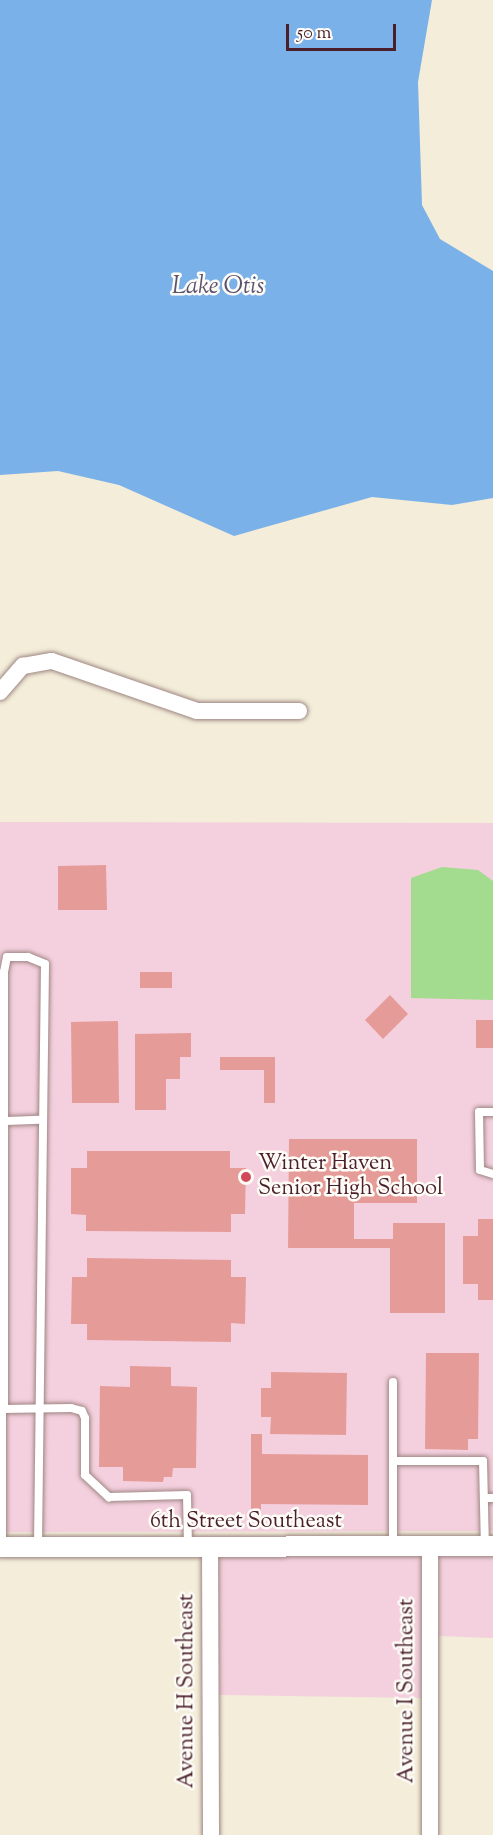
<!DOCTYPE html>
<html>
<head>
<meta charset="utf-8">
<style>
	body { margin:0 }
	#map { position:relative; width:493px; height:1835px; overflow:hidden; background:#f3edd9; font-family:"Sorts Mill Goudy",serif }
	div>[style] { position:absolute }
	[style*='--x'] { left:calc(var(--x)*1px); top:calc(var(--y)*1px); width:calc(var(--w)*1px); rotate:calc(var(--a)*1deg) }
	.built>* { inset:0; background:#f4cfde }
	.green>* { inset:0; background:#a3dc8e }
	.water>* { inset:0; background:#7bb1e9 }
	.building>* { inset:0; background:#e59c99 }
	.roads { filter:drop-shadow(0 0 2px #9e8682) drop-shadow(0 0 2px #9e8682) }
	.service>* { height:8px; margin:-4px; padding:0 4px; transform-origin:4px; border-radius:4px; background:#fff }
	.minor>* { height:16px; margin:-8px; padding:0 8px; transform-origin:8px; border-radius:8px; background:#fff }
	.tertiary>* { height:20px; margin:-10px; padding:0 10px; transform-origin:10px; border-radius:10px; background:#fff }
	.dots>* { width:16px; height:16px; translate:-50% -50%; box-sizing:border-box; border:3px solid #fdfcf7; border-radius:50% }
	span { translate:-50% -50%; white-space:nowrap; text-align:center; line-height:1.15; -webkit-text-stroke:5px #fdfcf7; paint-order:stroke }
	.poi-label { font-size:22px; color:#4a1f2b }
	.left { translate:0 -50%; text-align:left }
	.street-label { font-size:22px; color:#4a1f2b }
	.water-label { font-size:24px; color:#5b526e; font-style:italic }
	.scale { position:absolute; left:286px; top:24px; width:110px; height:27px; box-sizing:border-box; border:3px solid #4a1f2b; border-top:0; padding-left:8px; font-size:18px; line-height:21px; white-space:nowrap; color:#4a1f2b; -webkit-text-stroke:4px #fdfcf7; paint-order:stroke }
</style>
</head>
<body>
<div id="map">
	<div class="built">
		<i style="clip-path:polygon(0 822px,493px 823px,493px 1531px,0 1532px)"></i>
		<i style="clip-path:polygon(219px 1554px,422px 1554px,421px 1698px,219px 1695px)"></i>
		<i style="clip-path:polygon(439px 1554px,493px 1554px,493px 1638px,439px 1636px)"></i>
	</div>
	<div class="green">
		<i style="clip-path:polygon(442px 867px,478px 870px,493px 881px,493px 1000px,411px 998px,411px 878px)"></i>
	</div>
	<div class="water">
		<i style="clip-path:polygon(0 0,432px 0,418px 82px,422px 205px,440px 239px,493px 271px,493px 498px,452px 505px,372px 497px,234px 536px,119px 485px,58px 471px,0 475px)"></i>
	</div>
	<div class="building">
		<i style="clip-path:polygon(106px 865px,107px 910px,58px 910px,58px 866px)"></i>
		<i style="clip-path:polygon(140px 972px,172px 972px,172px 988px,140px 988px)"></i>
		<i style="clip-path:polygon(390px 995px,408px 1014px,383px 1039px,365px 1020px)"></i>
		<i style="clip-path:polygon(476px 1020px,493px 1020px,493px 1048px,476px 1048px)"></i>
		<i style="clip-path:polygon(118px 1021px,119px 1103px,72px 1103px,71px 1022px)"></i>
		<i style="clip-path:polygon(191px 1033px,191px 1057px,180px 1057px,180px 1079px,166px 1079px,166px 1110px,135px 1110px,135px 1034px)"></i>
		<i style="clip-path:polygon(220px 1057px,275px 1057px,275px 1103px,264px 1103px,264px 1070px,220px 1070px)"></i>
		<i style="clip-path:polygon(289px 1139px,417px 1139px,417px 1203px,354px 1203px,354px 1239px,393px 1239px,393px 1223px,445px 1223px,445px 1313px,390px 1313px,390px 1248px,288px 1248px)"></i>
		<i style="clip-path:polygon(87px 1151px,230px 1151px,230px 1168px,246px 1168px,245px 1214px,231px 1214px,231px 1232px,86px 1231px,86px 1215px,71px 1214px,71px 1168px,87px 1168px)"></i>
		<i style="clip-path:polygon(478px 1219px,493px 1219px,493px 1300px,478px 1300px,478px 1284px,463px 1284px,463px 1236px,478px 1236px)"></i>
		<i style="clip-path:polygon(87px 1258px,231px 1260px,231px 1277px,246px 1277px,245px 1324px,231px 1323px,231px 1342px,87px 1340px,87px 1324px,71px 1324px,72px 1277px,87px 1277px)"></i>
		<i style="clip-path:polygon(426px 1353px,479px 1353px,478px 1439px,468px 1439px,468px 1450px,425px 1449px)"></i>
		<i style="clip-path:polygon(130px 1366px,171px 1367px,171px 1386px,197px 1387px,196px 1468px,173px 1468px,172px 1477px,164px 1477px,163px 1482px,123px 1481px,123px 1467px,99px 1467px,100px 1386px,130px 1387px)"></i>
		<i style="clip-path:polygon(271px 1372px,347px 1373px,346px 1435px,270px 1434px,271px 1417px,261px 1417px,261px 1388px,271px 1388px)"></i>
		<i style="clip-path:polygon(251px 1434px,262px 1434px,262px 1454px,368px 1455px,368px 1505px,261px 1504px,261px 1511px,251px 1511px)"></i>
	</div>
	<div class="roads">
		<div class="service">
			<i style="--x:493;--y:1112;--w:14;--a:180"></i>
			<i style="--x:479;--y:1112;--w:58;--a:89"></i>
			<i style="--x:480;--y:1170;--w:14;--a:17"></i>
			<i style="--x:4;--y:1121;--w:38;--a:-2"></i>
			<i style="--x:393;--y:1382;--w:164;--a:90"></i>
			<i style="--x:4;--y:1409;--w:437;--a:-90"></i>
			<i style="--x:4;--y:972;--w:15;--a:-79"></i>
			<i style="--x:7;--y:957;--w:21;--a:0"></i>
			<i style="--x:28;--y:957;--w:18;--a:22"></i>
			<i style="--x:45;--y:964;--w:583;--a:90.69"></i>
			<i style="--x:394;--y:1461;--w:89;--a:0"></i>
			<i style="--x:483;--y:1461;--w:85;--a:88.7"></i>
			<i style="--x:484;--y:1498;--w:9;--a:0"></i>
			<i style="--x:2;--y:1547;--w:138;--a:-90"></i>
			<i style="--x:2;--y:1409;--w:69;--a:-0.8"></i>
			<i style="--x:71;--y:1408;--w:11;--a:15"></i>
			<i style="--x:82;--y:1411;--w:8;--a:67"></i>
			<i style="--x:85;--y:1418;--w:57;--a:90"></i>
			<i style="--x:85;--y:1475;--w:33;--a:43"></i>
			<i style="--x:109;--y:1497;--w:78;--a:-1.5"></i>
			<i style="--x:187;--y:1495;--w:51;--a:88.9"></i>
		</div>
		<div class="minor">
			<i style="--x:0;--y:692;--w:35;--a:-49"></i>
			<i style="--x:23;--y:666;--w:29;--a:-10"></i>
			<i style="--x:52;--y:661;--w:153;--a:19"></i>
			<i style="--x:197;--y:711;--w:102;--a:0"></i>
			<i style="--x:210;--y:1547;--w:288;--a:89.8"></i>
			<i style="--x:430;--y:1835;--w:289;--a:-90"></i>
		</div>
		<div class="tertiary">
			<i style="--x:0;--y:1547;--w:493;--a:-0.1"></i>
		</div>
	</div>
	<div class="dots">
		<i style="left:246px;top:1177px;background:#d1495b"></i>
	</div>
	<div class="poi-label">
		<span class="left" style="left:258px;top:1177px">Winter Haven<br>Senior High School</span>
	</div>
	<div class="street-label">
		<span style="left:246px;top:1523px">6th Street Southeast</span>
		<span style="left:188px;top:1691px;rotate:-90deg">Avenue H Southeast</span>
		<span style="left:408px;top:1691px;rotate:-90deg">Avenue I Southeast</span>
	</div>
	<div class="water-label">
		<span style="left:218px;top:288px">Lake Otis</span>
	</div>
	<div class="scale">50 m</div>
</div>
</body>
</html>
